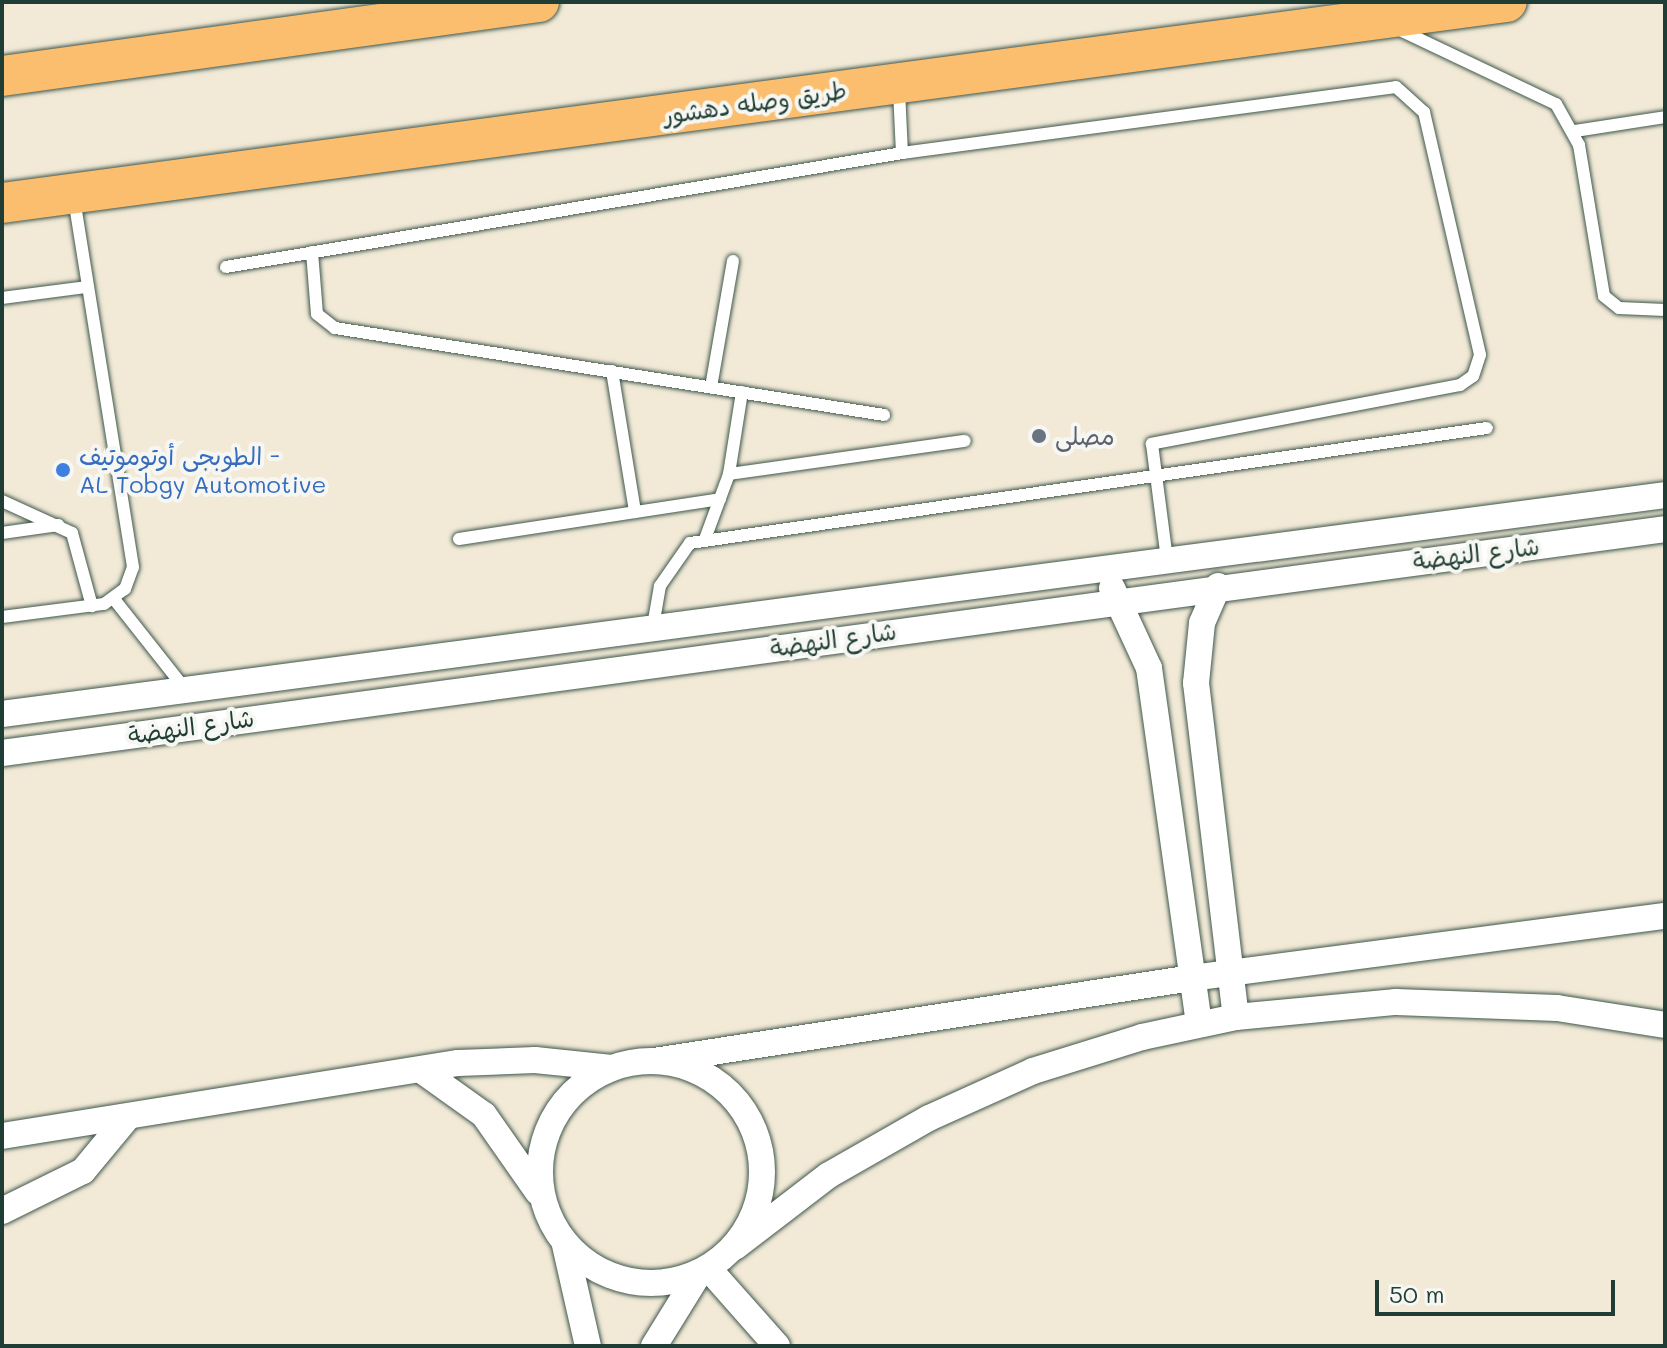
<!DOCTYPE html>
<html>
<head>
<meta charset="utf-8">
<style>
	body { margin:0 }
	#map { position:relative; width:1667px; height:1348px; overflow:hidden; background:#f2ead7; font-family:Mali,"Playpen Sans Arabic",sans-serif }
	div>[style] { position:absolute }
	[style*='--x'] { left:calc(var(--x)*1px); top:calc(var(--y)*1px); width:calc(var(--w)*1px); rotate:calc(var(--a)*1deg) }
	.roads { filter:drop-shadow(0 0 2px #3f574c) drop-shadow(0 0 2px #3f574c) }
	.service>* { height:12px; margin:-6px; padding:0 6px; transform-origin:6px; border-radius:6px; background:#fff }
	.minor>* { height:26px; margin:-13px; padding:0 13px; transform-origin:13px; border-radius:13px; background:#fff }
	.minor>.ring { margin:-13px; padding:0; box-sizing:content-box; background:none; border:26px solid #fff; border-radius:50% }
	.primary>* { height:40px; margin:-20px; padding:0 20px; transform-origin:20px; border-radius:20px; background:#fabe6e }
	.dots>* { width:22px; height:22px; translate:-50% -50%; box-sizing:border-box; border:4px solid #f6f6f2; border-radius:50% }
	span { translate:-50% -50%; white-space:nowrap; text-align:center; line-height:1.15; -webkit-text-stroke:8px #f6f6f2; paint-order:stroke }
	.street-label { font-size:24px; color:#1f3d34 }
	.worship-label { font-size:24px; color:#5b616d }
	.left { translate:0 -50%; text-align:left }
	.shop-label { font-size:24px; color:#366cbe }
	.frame { position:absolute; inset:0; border:4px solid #1f3d34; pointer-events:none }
	.scale { position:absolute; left:1375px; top:1280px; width:240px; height:36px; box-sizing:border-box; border:4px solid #1f3d34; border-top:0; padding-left:10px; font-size:24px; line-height:28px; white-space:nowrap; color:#1f3d34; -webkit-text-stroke:6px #f6f6f2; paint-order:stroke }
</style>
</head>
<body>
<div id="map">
	<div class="roads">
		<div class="service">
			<i style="--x:1398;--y:29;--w:175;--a:25.4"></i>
			<i style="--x:1556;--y:104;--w:47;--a:60.7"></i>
			<i style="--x:1579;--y:145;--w:153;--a:80.6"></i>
			<i style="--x:1604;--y:296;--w:19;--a:39"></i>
			<i style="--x:1619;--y:308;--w:46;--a:2.5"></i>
			<i style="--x:899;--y:90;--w:63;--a:87.3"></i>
			<i style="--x:902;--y:153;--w:498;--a:-7.6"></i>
			<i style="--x:1396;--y:87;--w:38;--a:42"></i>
			<i style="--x:1424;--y:112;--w:249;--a:77"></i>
			<i style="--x:1480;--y:355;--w:22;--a:108"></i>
			<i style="--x:1473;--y:376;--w:16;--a:145"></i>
			<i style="--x:1460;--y:385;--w:314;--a:169.2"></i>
			<i style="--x:1152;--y:444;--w:116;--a:82.6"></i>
			<i style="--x:1575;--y:131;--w:91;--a:-8.8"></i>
			<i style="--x:312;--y:252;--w:62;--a:85.4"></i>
			<i style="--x:317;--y:314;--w:23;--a:38"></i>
			<i style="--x:335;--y:328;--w:556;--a:9"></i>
			<i style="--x:226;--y:267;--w:686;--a:-9.57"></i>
			<i style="--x:2;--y:298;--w:86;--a:-7.4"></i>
			<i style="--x:612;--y:371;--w:143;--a:80.7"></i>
			<i style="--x:711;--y:387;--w:128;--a:-80.1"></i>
			<i style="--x:729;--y:474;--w:238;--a:-8"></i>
			<i style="--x:2;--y:501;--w:77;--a:24.6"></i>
			<i style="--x:72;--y:533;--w:76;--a:74.7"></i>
			<i style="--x:2;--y:533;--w:57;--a:-8.1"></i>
			<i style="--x:459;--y:539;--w:264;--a:-8.7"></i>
			<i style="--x:705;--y:539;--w:69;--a:-69.7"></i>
			<i style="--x:729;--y:474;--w:83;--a:-81"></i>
			<i style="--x:114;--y:599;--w:115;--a:51.7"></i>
			<i style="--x:2;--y:617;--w:103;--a:-7.3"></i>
			<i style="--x:104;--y:604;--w:26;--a:-36"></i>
			<i style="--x:125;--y:589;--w:23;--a:-70"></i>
			<i style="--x:133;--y:567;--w:373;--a:-99.1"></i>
			<i style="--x:653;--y:626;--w:41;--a:-80.1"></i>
			<i style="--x:660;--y:586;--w:52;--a:-55.1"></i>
			<i style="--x:690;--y:543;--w:805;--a:-8.21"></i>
		</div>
		<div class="minor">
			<i style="--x:1218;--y:586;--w:40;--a:113.4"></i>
			<i style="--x:1202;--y:623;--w:60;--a:95.7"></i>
			<i style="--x:1196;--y:683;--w:336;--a:83.2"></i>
			<i style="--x:1112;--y:588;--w:88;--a:65.2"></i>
			<i style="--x:1149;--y:668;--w:359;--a:82"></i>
			<i style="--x:2;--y:714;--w:1677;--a:-7.5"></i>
			<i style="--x:2;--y:753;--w:1678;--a:-7.67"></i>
			<i class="ring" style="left:540px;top:1061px;width:196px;height:196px"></i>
			<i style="--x:654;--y:1061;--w:544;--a:-8.77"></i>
			<i style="--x:1192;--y:978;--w:477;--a:-7.5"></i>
			<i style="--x:421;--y:1070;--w:77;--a:35.5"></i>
			<i style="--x:484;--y:1115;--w:94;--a:55"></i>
			<i style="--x:2;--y:1136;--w:462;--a:-9.1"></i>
			<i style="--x:458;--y:1063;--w:77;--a:-2.2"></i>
			<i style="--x:535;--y:1060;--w:77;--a:5.9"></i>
			<i style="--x:2;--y:1211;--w:90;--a:-26.3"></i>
			<i style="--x:83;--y:1171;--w:67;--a:-50.4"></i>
			<i style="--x:565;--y:1245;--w:104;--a:77.2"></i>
			<i style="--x:735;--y:1247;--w:118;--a:-37.5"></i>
			<i style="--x:829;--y:1175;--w:115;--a:-29.7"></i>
			<i style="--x:929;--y:1118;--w:114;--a:-24.3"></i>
			<i style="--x:1033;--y:1071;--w:114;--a:-17.3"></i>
			<i style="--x:1142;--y:1037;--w:96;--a:-12"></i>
			<i style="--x:1236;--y:1017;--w:161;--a:-5.4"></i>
			<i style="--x:1396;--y:1002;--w:161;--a:2.1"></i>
			<i style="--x:1557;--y:1008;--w:109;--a:8.9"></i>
			<i style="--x:708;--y:1268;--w:104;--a:48.5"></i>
			<i style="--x:654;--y:1346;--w:86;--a:-58.3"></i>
		</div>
		<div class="primary">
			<i style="--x:2;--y:76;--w:542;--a:-7.85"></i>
			<i style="--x:2;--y:203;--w:1518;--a:-7.61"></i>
		</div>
	</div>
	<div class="dots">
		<i style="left:1039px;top:436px;background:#6b7280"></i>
		<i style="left:63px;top:470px;background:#3f7fe0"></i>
	</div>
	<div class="street-label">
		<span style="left:755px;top:102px;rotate:-8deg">طريق وصله دهشور</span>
		<span style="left:1476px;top:553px;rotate:-7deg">شارع النهضة</span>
		<span style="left:833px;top:639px;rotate:-8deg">شارع النهضة</span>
		<span style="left:191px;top:726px;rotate:-8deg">شارع النهضة</span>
	</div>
	<div class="worship-label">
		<span class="left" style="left:1055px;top:436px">مصلى</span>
	</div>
	<div class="shop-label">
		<span class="left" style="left:79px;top:470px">الطوبجى أوتوموتيف -<br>AL Tobgy Automotive</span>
	</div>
	<div class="frame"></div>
	<div class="scale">50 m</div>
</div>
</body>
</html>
